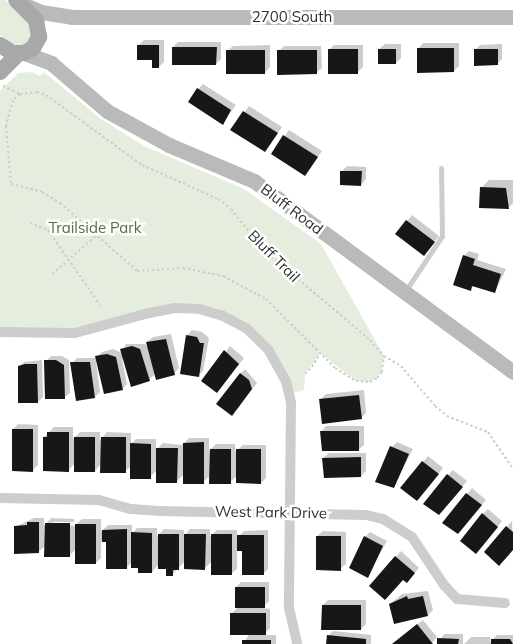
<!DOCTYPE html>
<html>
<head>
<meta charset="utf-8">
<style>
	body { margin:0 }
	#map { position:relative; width:513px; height:644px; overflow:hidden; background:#fff; font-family:Mulish,sans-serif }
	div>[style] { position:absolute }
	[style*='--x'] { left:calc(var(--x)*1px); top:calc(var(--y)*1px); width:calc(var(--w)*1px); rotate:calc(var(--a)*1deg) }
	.green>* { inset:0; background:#e5eede }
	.shadow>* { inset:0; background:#0003 }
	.building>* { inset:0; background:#171717 }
	.path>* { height:2px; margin-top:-1px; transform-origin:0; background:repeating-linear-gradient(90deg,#cdcdcd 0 2.5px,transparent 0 5px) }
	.lane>* { height:5px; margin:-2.5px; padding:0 2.5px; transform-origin:2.5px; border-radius:2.5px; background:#cdcdcd }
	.street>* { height:10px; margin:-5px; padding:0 5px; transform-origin:5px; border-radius:5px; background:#cdcdcd }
	.secondary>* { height:15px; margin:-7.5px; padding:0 7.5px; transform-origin:7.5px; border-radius:7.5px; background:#bababa }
	.primary>* { height:16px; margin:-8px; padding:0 8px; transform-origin:8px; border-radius:8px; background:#a8a8a8 }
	span { translate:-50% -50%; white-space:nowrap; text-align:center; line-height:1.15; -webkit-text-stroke:5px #fff; paint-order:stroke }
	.street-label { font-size:15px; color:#303030 }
	.park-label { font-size:15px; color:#506f3a }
</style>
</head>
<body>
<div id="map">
	<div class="green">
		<i style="clip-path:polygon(0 0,5px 0,29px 22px,32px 35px,28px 42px,21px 46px,9px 43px,0 35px)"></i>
		<i style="clip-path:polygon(32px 72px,40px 76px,44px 72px,101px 119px,144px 146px,244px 189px,321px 244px,384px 356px,382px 372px,370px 382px,356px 381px,320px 353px,305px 374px,304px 390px,290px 394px,268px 349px,223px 316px,174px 308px,92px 329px,0 332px,0 91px,18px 73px)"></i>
	</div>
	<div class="shadow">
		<i style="clip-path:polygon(144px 40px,164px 40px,164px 62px,159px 67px,139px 45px)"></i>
		<i style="clip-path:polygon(178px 42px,221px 42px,221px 59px,216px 64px,173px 47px)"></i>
		<i style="clip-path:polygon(423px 43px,459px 43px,459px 66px,454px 71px,418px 49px)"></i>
		<i style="clip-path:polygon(385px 44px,401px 44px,401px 58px,396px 63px,379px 49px)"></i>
		<i style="clip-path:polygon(502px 44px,502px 59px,497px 64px,475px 50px,480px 45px)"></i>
		<i style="clip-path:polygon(270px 45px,270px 67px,265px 73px,227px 51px,233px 46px)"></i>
		<i style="clip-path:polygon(334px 45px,363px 45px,363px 67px,358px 72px,329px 50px)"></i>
		<i style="clip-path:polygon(284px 46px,321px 46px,322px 68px,316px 73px,279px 51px)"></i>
		<i style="clip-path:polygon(203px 84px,236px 105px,223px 123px,198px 89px)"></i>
		<i style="clip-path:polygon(249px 106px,282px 127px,265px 151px,232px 130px)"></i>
		<i style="clip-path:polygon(289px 130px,322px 151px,305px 175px,272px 154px)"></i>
		<i style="clip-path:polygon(347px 166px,366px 167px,366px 179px,361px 185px,342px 171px)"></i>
		<i style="clip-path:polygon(489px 180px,513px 180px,513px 203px,508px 208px,481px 188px)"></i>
		<i style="clip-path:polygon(412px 215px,439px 236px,429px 249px,397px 234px)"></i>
		<i style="clip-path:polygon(469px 251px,479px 254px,477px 260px,506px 269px,495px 292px,475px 285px,470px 290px,464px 256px)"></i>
		<i style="clip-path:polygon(192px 330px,202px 332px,209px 338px,203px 371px,198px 376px,187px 336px)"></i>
		<i style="clip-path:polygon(171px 334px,179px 368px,174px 374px,155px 374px,149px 380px,122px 359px,127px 384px,122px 389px,96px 361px,100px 392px,95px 397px,72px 363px,77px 358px,95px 358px,102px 352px,113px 349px,122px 353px,126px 344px,145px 344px,149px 349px,147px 342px,153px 337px)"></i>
		<i style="clip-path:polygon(230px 346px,244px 358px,222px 386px,203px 381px)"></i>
		<i style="clip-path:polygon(51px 356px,62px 356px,69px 360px,70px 393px,64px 398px,46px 361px)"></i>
		<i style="clip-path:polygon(42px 360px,43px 397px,38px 402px,19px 367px,24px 362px)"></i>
		<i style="clip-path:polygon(245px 369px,257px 383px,237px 409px,240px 374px)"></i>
		<i style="clip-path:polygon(364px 390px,366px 413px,361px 418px,321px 399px,326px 394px)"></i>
		<i style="clip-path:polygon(18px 424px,38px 425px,38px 465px,33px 470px,13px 429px)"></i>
		<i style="clip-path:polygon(326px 426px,364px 426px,364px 445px,358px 450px,321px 432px)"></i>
		<i style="clip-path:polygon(54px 427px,73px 427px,73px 439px,80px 432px,100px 432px,100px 440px,107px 432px,131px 433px,131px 444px,136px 439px,156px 439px,156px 450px,163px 443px,182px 445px,189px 438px,209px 438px,209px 451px,216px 444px,235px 444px,235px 452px,243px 445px,266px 445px,266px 478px,261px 483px,238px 475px,230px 482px,211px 475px,203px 482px,184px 474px,177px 481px,157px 470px,150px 477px,131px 466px,125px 471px,102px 463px,95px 471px,75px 463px,68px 471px,44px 437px)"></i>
		<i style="clip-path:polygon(397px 442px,413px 449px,394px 486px,392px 447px)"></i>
		<i style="clip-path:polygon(329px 453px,366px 453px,366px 471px,361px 476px,323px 458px)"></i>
		<i style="clip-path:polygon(428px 456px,443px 468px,422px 495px,402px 488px)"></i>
		<i style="clip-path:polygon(453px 470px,467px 481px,444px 509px,448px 475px)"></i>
		<i style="clip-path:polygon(472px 488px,486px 500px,463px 527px,444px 522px)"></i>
		<i style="clip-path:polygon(488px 509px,502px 521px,481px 548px,483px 514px)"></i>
		<i style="clip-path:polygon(34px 518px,44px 518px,44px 526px,51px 518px,74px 519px,74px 522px,49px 522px,74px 526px,82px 519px,101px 519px,101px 532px,108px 525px,132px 525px,132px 534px,137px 528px,157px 528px,157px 537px,164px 529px,184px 530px,184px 536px,190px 529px,210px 529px,210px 537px,217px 530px,237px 530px,237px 538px,244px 531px,268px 530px,268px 569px,263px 574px,244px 550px,237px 550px,237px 569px,231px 574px,212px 561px,205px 568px,185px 561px,173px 574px,159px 564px,152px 572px,132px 562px,126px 568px,107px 541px,101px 541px,101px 558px,96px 563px,76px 549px,69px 556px,46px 545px,38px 552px,15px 527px)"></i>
		<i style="clip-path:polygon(512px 521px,513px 549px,485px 552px,507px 527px)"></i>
		<i style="clip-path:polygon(323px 531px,346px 532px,346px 564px,340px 569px,317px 536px)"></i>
		<i style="clip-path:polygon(370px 532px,387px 541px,367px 576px,365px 537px)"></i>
		<i style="clip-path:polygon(401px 551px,419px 568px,412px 576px,371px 586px)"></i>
		<i style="clip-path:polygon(241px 582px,269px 582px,269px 601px,262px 608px,270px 609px,270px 628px,263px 635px,276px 635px,276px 644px,243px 644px,250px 633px,231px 614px,238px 607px,236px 587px)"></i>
		<i style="clip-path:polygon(428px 591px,433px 610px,428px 615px,390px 604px,402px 594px)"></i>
		<i style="clip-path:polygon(328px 600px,366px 600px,366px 624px,361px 629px,323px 605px)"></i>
		<i style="clip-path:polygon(423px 620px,437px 637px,432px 643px,393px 644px)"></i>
		<i style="clip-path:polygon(333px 631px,371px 635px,371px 644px,328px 644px,328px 636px)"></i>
		<i style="clip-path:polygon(444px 634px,463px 634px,463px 644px,438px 644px)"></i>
		<i style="clip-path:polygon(497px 635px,513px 635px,513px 644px,464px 644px,471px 637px,490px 637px,490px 642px)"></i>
	</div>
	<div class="building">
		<i style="clip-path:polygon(137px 45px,159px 45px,159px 68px,152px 68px,152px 60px,137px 60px)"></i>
		<i style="clip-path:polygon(172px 47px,217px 47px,216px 65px,172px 65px)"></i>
		<i style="clip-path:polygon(417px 48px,454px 48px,454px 72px,417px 73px)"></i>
		<i style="clip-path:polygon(328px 49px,358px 49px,358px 74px,328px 74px)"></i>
		<i style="clip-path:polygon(378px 49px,396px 49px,396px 64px,378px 64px)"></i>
		<i style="clip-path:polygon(474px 49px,498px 49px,498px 65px,474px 66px)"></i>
		<i style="clip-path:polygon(226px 50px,265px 50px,265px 74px,226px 74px)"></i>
		<i style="clip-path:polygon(277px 50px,317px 50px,317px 74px,277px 75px)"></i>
		<i style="clip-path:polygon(197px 88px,231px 110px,223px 125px,188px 102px)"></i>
		<i style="clip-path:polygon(243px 111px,278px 133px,265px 152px,230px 130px)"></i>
		<i style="clip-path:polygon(283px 135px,318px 157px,305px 176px,271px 154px)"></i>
		<i style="clip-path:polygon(340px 171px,362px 171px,361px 186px,340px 185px)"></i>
		<i style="clip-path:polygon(480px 187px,506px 188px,509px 209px,479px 208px)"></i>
		<i style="clip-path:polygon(406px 220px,435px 242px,424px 256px,395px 234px)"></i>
		<i style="clip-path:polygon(463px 255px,475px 259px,473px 265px,501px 274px,495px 293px,472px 286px,471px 291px,453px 285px)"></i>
		<i style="clip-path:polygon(186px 335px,197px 337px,200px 343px,204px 343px,199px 377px,180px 374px)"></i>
		<i style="clip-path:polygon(166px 339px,175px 375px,156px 380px,146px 342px)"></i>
		<i style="clip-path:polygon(132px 346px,140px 349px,150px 381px,131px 387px,120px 349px)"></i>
		<i style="clip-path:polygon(224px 350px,239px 364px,217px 393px,201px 381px)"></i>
		<i style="clip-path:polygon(107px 354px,116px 357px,123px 390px,104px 394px,95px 356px)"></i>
		<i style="clip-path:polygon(44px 360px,56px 360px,64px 365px,65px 399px,45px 399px)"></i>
		<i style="clip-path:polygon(70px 362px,90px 362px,95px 398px,76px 401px)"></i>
		<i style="clip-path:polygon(25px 364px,37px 364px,38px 403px,18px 403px,18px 366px)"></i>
		<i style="clip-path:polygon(240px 373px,249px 380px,252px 389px,232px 416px,216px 404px)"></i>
		<i style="clip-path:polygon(359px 395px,362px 419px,322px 424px,319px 399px)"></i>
		<i style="clip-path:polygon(12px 429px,33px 429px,33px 472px,12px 471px)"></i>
		<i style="clip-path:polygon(320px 431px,359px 431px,359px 451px,322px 451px)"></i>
		<i style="clip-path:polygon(47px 432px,69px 432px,69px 472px,43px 471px,43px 437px,47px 437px)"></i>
		<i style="clip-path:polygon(74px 437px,95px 437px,95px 472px,74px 472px)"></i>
		<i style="clip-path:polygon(101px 437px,126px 437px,126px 473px,100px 473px)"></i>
		<i style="clip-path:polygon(204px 442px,204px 484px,183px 484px,183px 443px)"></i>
		<i style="clip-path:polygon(130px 443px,151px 444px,151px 479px,130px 479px)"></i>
		<i style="clip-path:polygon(390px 446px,409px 454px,394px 488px,375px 482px)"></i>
		<i style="clip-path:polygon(156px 448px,178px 448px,177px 483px,156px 483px)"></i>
		<i style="clip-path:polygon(210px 449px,231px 449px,231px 484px,209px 484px)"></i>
		<i style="clip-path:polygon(236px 449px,261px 449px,261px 484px,236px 483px)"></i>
		<i style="clip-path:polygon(361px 457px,361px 477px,324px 478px,322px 458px)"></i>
		<i style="clip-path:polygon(422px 461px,439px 474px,417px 501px,400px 488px)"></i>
		<i style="clip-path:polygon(447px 474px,463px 487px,439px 515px,423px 504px)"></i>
		<i style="clip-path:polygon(466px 493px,482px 505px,458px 534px,442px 523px)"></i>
		<i style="clip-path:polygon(482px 513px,498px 527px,476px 554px,460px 541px)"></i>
		<i style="clip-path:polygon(27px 522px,39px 522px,39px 553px,14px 554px,14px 526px,27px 525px)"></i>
		<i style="clip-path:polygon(45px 523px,70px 523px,70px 557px,44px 557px)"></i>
		<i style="clip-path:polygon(75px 524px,96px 524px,96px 564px,75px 564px)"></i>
		<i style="clip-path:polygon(506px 526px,513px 532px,513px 550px,499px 566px,484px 552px)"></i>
		<i style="clip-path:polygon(127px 529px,127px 569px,106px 569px,106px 542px,102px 542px,102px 530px)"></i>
		<i style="clip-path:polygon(131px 532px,152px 533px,152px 573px,138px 573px,138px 568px,131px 568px)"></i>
		<i style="clip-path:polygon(158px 534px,179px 534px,179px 570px,173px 570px,173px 576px,166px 576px,166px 569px,158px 569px)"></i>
		<i style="clip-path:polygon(184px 534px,206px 534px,205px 570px,184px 569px)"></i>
		<i style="clip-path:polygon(211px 534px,232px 534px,232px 575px,211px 575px)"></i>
		<i style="clip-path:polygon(237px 535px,264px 535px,264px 575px,242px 575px,242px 551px,237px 551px)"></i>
		<i style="clip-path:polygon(316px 536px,341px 536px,341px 571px,316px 570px)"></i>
		<i style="clip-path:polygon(364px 536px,383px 546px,368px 578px,349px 568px)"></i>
		<i style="clip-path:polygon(395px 556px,415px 573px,407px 583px,403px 580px,385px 600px,369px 586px)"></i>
		<i style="clip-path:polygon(235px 587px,265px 587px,265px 608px,235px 608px)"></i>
		<i style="clip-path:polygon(407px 596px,408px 599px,423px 596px,428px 616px,394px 624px,389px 604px)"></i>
		<i style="clip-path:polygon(322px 605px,361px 605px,361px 630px,321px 630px)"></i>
		<i style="clip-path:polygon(230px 613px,266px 613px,266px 635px,230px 635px)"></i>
		<i style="clip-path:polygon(417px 624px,433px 644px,392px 644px)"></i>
		<i style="clip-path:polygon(327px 635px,366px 639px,366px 644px,326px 644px)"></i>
		<i style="clip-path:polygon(437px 638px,459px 639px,458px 644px,437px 644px)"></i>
		<i style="clip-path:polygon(491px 639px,510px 639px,513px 644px,491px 644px)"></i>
		<i style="clip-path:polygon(242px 640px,271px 640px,271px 644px,242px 644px)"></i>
	</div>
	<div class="path">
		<i style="--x:3;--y:86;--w:19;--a:25"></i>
		<i style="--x:20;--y:94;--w:17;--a:-7"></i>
		<i style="--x:37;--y:92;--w:9;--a:18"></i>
		<i style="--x:46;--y:95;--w:119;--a:36.1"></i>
		<i style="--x:142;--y:165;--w:83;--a:24.1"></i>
		<i style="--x:218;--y:199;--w:16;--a:38"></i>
		<i style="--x:231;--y:209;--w:53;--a:51.2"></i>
		<i style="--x:264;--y:250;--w:139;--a:40.3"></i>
		<i style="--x:370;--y:340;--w:21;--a:49"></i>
		<i style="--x:384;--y:356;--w:20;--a:30"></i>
		<i style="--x:401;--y:366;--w:52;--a:49.6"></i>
		<i style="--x:435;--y:406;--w:16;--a:40"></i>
		<i style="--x:447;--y:416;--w:44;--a:21.3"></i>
		<i style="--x:488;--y:432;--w:45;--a:56"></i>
		<i style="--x:20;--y:94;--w:9;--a:139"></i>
		<i style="--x:13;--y:100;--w:27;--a:105"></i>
		<i style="--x:6;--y:126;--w:58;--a:85.1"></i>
		<i style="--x:11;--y:184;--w:32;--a:14"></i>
		<i style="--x:42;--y:192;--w:21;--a:31"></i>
		<i style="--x:60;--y:203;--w:103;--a:41.4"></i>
		<i style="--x:137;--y:271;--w:46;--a:-3.7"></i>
		<i style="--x:183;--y:268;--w:41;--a:11.3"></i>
		<i style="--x:223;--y:276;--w:49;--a:28.1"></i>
		<i style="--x:266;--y:299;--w:98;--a:45"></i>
		<i style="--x:335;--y:368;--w:25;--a:32"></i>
		<i style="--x:356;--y:381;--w:14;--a:4"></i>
		<i style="--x:370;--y:382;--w:8;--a:-30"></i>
		<i style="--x:377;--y:378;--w:8;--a:-50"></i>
		<i style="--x:382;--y:372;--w:16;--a:-83"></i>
		<i style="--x:30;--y:223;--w:19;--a:21"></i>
		<i style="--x:48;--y:230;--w:91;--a:55.3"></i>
		<i style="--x:52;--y:274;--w:60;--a:-40.9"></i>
		<i style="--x:305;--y:374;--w:10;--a:-45"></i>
		<i style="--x:312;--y:367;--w:16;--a:-60"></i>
	</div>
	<div class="lane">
		<i style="--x:406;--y:290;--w:65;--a:-56.3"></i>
		<i style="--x:442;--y:236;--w:68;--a:-90.8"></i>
	</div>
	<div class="street">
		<i style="--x:0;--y:332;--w:75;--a:0.8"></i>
		<i style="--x:75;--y:333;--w:77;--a:-15.1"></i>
		<i style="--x:149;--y:313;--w:25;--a:-11"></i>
		<i style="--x:174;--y:308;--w:25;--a:2"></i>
		<i style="--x:199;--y:309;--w:25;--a:16"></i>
		<i style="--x:223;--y:316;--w:26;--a:28"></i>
		<i style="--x:246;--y:328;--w:30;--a:44"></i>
		<i style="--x:268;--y:349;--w:37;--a:61"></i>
		<i style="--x:286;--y:381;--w:23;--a:77"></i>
		<i style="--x:291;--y:403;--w:205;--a:90.6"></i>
		<i style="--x:289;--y:608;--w:37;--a:77"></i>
		<i style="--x:0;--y:498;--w:99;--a:1.2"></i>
		<i style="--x:99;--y:500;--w:33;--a:16"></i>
		<i style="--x:131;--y:509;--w:27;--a:4"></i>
		<i style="--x:158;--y:511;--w:208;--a:1.1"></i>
		<i style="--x:366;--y:515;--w:17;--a:13"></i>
		<i style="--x:383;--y:519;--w:34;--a:32"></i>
		<i style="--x:412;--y:537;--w:58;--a:56.3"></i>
		<i style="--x:444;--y:585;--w:19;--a:47"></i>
		<i style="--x:457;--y:599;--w:48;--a:4.8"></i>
	</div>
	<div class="secondary">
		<i style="--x:20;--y:3;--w:23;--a:23"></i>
		<i style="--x:41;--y:12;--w:30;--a:9"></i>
		<i style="--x:71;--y:17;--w:442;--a:0"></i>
		<i style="--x:24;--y:53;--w:29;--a:20"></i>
		<i style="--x:51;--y:63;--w:74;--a:40.6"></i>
		<i style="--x:107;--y:111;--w:71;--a:28.7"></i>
		<i style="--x:169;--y:145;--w:92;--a:23"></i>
		<i style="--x:254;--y:181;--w:322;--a:36.4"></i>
	</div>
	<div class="primary">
		<i style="--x:0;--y:45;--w:15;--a:32"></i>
		<i style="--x:13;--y:53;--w:11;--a:0"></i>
		<i style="--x:24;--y:53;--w:10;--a:-29"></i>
		<i style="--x:33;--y:48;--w:13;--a:-61"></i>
		<i style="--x:39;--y:37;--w:17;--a:-100"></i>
		<i style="--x:36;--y:20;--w:28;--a:-135"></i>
		<i style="--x:0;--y:72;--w:25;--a:-45"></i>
	</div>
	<div class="street-label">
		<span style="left:292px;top:17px">2700 South</span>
		<span style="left:292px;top:209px;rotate:37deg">Bluff Road</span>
		<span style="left:274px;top:256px;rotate:45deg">Bluff Trail</span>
		<span style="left:271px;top:512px;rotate:1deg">West Park Drive</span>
	</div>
	<div class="park-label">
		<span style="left:95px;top:228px">Trailside Park</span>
	</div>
</div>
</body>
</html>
